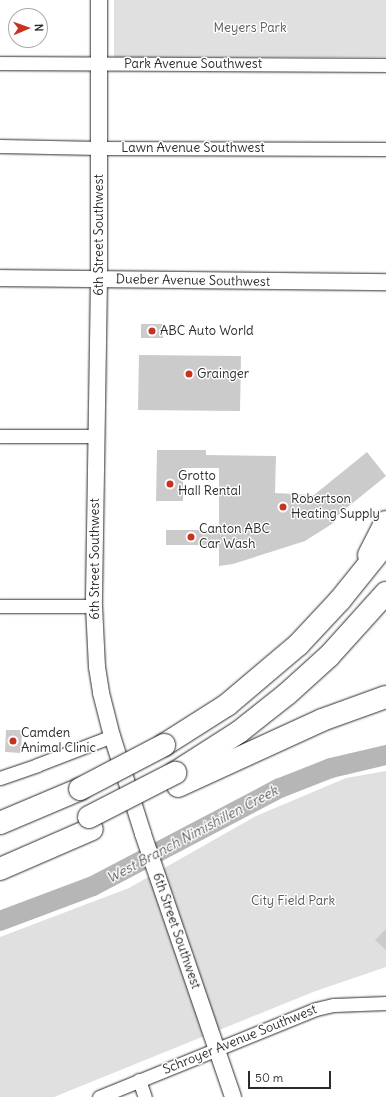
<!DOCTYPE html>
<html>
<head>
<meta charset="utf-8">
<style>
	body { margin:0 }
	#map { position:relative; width:386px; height:1097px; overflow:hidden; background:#fff; font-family:Delius,sans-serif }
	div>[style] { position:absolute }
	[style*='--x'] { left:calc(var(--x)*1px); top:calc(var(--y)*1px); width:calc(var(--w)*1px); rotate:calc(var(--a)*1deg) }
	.green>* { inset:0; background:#e0e0e0 }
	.river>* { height:20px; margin:-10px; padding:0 10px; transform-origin:10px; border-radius:10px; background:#b6b6b6 }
	.building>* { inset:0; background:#cbcbcb }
	.roads { filter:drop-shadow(0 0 1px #2b2b2b) drop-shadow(0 0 1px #2b2b2b) }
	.minor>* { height:13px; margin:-6.5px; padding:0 6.5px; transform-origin:6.5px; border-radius:6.5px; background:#fff }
	.tertiary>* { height:16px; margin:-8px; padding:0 8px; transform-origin:8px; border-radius:8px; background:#fff }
	.motorway>* { height:22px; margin:-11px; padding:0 11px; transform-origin:11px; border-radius:11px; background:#fff }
	.bridges { filter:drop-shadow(0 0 1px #2b2b2b) drop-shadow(0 0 1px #2b2b2b) }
	.motorway-bridge>* { height:22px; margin:-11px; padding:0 11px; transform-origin:11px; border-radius:11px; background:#fff }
	.dots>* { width:11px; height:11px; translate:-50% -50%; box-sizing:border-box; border:2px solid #fff; border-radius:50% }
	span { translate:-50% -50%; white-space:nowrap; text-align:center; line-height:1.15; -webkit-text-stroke:3px #fff; paint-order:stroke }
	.park-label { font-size:13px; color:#585858 }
	.street-label { font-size:13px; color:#2b2b2b }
	.poi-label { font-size:13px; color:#2b2b2b }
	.left { translate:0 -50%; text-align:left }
	.water-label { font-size:14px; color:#5c5c5c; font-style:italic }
	.north { position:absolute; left:8px; top:8px; width:40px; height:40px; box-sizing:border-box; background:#fff; border:1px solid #aaa; border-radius:50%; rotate:88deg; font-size:11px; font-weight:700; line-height:16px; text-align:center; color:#2b2b2b }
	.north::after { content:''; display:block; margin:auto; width:14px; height:18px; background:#c8321e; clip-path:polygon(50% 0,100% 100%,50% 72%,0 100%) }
	.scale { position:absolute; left:248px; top:1071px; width:83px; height:18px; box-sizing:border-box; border:2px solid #2b2b2b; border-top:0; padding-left:5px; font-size:12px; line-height:14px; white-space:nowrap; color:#2b2b2b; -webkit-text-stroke:3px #fff; paint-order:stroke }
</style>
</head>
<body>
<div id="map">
	<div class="green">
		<i style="clip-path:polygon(114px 0,386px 0,386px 57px,114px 57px)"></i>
		<i style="clip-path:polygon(386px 771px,386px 967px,313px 992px,54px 1097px,0 1097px,0 937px,129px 888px,256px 816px,346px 778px)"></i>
	</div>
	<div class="river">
		<i style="--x:0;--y:921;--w:99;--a:-20.6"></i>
		<i style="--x:93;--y:886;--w:211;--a:-27.7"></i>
		<i style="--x:280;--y:788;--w:55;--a:-21.4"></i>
		<i style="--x:331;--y:768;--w:57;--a:-13.3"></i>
	</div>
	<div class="building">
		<i style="clip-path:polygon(141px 324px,163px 324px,163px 338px,141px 338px)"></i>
		<i style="clip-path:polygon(139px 355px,241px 356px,240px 411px,138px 410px)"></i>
		<i style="clip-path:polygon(157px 450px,206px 450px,206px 455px,276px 456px,275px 493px,314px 495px,367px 452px,386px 476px,333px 519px,335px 522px,305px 541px,233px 564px,219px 566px,219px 545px,166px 545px,166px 530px,219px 530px,219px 468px,183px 468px,183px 501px,156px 501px)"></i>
		<i style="clip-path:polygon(6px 730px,22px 730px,21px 753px,5px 752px)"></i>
		<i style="clip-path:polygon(386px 929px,386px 950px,375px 940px)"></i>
	</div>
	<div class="roads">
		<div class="minor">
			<i style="--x:0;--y:63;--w:386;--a:0.3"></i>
			<i style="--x:0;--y:146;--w:99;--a:1.2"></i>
			<i style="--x:99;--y:148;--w:287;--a:0.2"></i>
			<i style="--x:0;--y:436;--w:96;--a:0"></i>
			<i style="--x:0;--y:606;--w:94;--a:0"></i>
			<i style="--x:0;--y:778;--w:39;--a:-19"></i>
			<i style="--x:37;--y:765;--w:80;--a:-21.1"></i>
			<i style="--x:139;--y:1080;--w:18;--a:71"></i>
			<i style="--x:99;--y:1097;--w:234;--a:-22.1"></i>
			<i style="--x:316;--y:1009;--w:18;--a:-13"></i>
			<i style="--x:334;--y:1005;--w:52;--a:-2.2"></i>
		</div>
		<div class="tertiary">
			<i style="--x:99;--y:0;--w:279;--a:90"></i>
			<i style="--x:99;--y:279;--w:327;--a:90.9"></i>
			<i style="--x:94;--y:606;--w:61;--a:87.2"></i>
			<i style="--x:97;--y:667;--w:26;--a:81"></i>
			<i style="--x:101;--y:693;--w:44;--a:75.7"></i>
			<i style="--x:112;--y:736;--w:103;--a:72.4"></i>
			<i style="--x:143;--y:834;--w:278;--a:71.1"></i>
			<i style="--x:0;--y:278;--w:386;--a:0.6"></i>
		</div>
		<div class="motorway">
			<i style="--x:369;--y:555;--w:37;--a:-63"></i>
			<i style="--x:164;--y:745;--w:75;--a:-32.4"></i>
			<i style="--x:227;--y:705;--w:93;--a:-40.2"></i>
			<i style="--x:298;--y:645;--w:62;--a:-47"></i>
			<i style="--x:340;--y:600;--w:73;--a:-51.1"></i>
			<i style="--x:175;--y:773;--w:76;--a:-32.6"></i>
			<i style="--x:239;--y:732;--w:61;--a:-38.4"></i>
			<i style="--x:287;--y:694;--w:57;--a:-42.1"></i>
			<i style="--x:329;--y:656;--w:85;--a:-47.9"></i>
			<i style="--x:178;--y:786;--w:158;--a:-24.6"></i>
			<i style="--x:322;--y:720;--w:68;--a:-19.8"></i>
			<i style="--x:0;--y:823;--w:87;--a:-23"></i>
			<i style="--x:0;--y:869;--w:100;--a:-23.5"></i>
		</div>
	</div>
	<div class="bridges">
		<div class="motorway-bridge">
			<i style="--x:80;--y:789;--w:95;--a:-27.6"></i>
			<i style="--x:89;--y:817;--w:97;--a:-27.1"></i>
		</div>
	</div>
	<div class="dots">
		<i style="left:152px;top:331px;background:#c8321e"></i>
		<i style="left:189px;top:374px;background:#c8321e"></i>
		<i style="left:170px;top:484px;background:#c8321e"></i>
		<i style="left:283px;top:507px;background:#c8321e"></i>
		<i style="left:191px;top:537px;background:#c8321e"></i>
		<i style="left:13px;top:741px;background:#c8321e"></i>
	</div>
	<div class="park-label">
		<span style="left:250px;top:28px">Meyers Park</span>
		<span style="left:293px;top:901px">City Field Park</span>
	</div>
	<div class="street-label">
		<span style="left:193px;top:64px">Park Avenue Southwest</span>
		<span style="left:193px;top:148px">Lawn Avenue Southwest</span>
		<span style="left:99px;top:235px;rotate:-90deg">6th Street Southwest</span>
		<span style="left:193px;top:281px;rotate:1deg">Dueber Avenue Southwest</span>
		<span style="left:95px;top:559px;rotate:-90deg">6th Street Southwest</span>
		<span style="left:176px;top:931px;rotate:71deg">6th Street Southwest</span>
		<span style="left:240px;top:1040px;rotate:-22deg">Schroyer Avenue Southwest</span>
	</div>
	<div class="poi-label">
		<span class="left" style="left:160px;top:331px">ABC Auto World</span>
		<span class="left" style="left:197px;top:374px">Grainger</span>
		<span class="left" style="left:178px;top:484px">Grotto<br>Hall Rental</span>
		<span class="left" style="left:291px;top:507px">Robertson<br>Heating Supply</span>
		<span class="left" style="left:199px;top:537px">Canton ABC<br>Car Wash</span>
		<span class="left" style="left:21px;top:741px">Camden<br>Animal Clinic</span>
	</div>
	<div class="water-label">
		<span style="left:192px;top:834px;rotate:-28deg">West Branch Nimishillen Creek</span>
	</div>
	<div class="north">N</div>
	<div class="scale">50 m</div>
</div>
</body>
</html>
